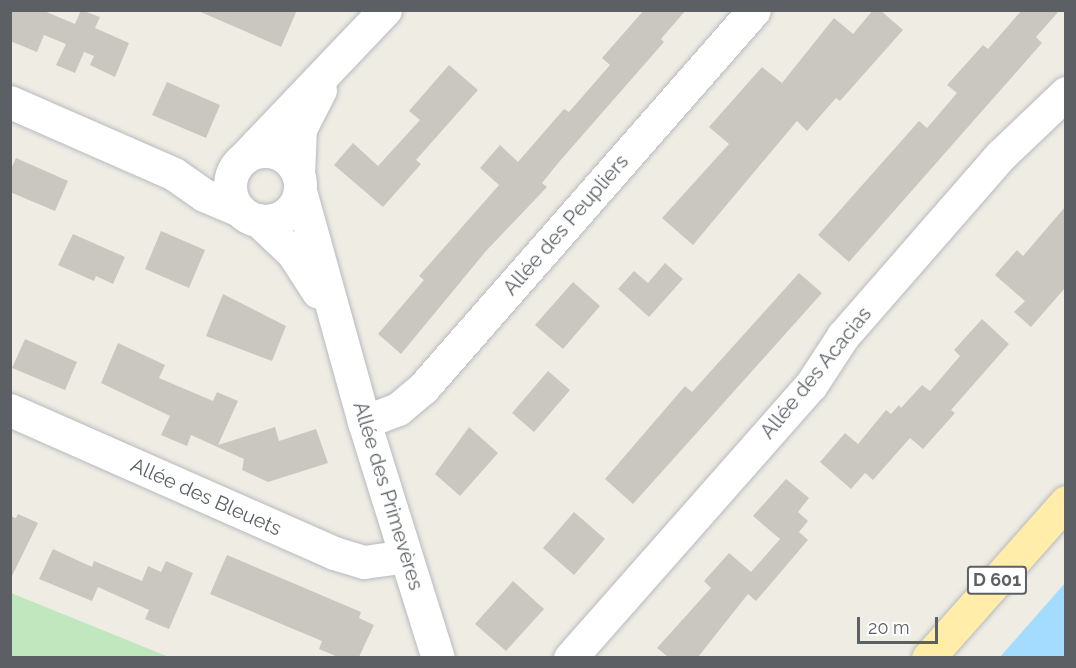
<!DOCTYPE html>
<html>
<head>
<meta charset="utf-8">
<style>
	body { margin:0 }
	#map { position:relative; width:1076px; height:668px; overflow:hidden; background:#efece4; font-family:Raleway,sans-serif }
	div>[style] { position:absolute }
	[style*='--x'] { left:calc(var(--x)*1px); top:calc(var(--y)*1px); width:calc(var(--w)*1px); rotate:calc(var(--a)*1deg) }
	.green>* { inset:0; background:#c1e7bf }
	.water>* { inset:0; background:#a4dcff }
	.building>* { inset:0; background:#cac7c1 }
	.roads { filter:drop-shadow(0 0 2px #b6babe) drop-shadow(0 0 2px #b6babe) }
	.minor>* { height:33px; margin:-16.5px; padding:0 16.5px; transform-origin:16.5px; border-radius:16.5px; background:#fff }
	.minor>.ring { margin:-16.5px; padding:0; box-sizing:content-box; background:none; border:33px solid #fff; border-radius:50% }
	.major>* { height:33px; margin:-16.5px; padding:0 16.5px; transform-origin:16.5px; border-radius:16.5px; background:#ffeda9 }
	span { translate:-50% -50%; white-space:nowrap; text-align:center; line-height:1.15; -webkit-text-stroke:4.5px #fff; paint-order:stroke }
	.shield-label span { padding:2px 4px; background:#fff; border:2px solid; border-radius:4px; -webkit-text-stroke-width:0 }
	.shield-label { font-size:18px; color:#5c6065; font-weight:700 }
	.street-label { font-size:20px; color:#5c6065 }
	.frame { position:absolute; inset:0; border:12px solid #5c6065; pointer-events:none }
	.scale { position:absolute; left:857px; top:617px; width:81px; height:27px; box-sizing:border-box; border:3px solid #5c6065; border-top:0; padding-left:8px; font-size:18px; line-height:21px; white-space:nowrap; color:#5c6065; -webkit-text-stroke:4px #fff; paint-order:stroke }
</style>
</head>
<body>
<div id="map">
	<div class="green">
		<i style="clip-path:polygon(11px 593px,169px 657px,11px 657px)"></i>
	</div>
	<div class="water">
		<i style="clip-path:polygon(1065px 583px,1065px 657px,1000px 657px)"></i>
	</div>
	<div class="building">
		<i style="clip-path:polygon(10px 10px,42px 10px,75px 24px,81px 10px,100px 17px,95px 28px,129px 43px,115px 77px,90px 65px,94px 56px,84px 52px,75px 73px,56px 65px,66px 44px,44px 35px,37px 52px,10px 41px)"></i>
		<i style="clip-path:polygon(196px 10px,297px 10px,281px 47px)"></i>
		<i style="clip-path:polygon(644px 10px,686px 10px,661px 39px,664px 42px,559px 162px,542px 183px,547px 187px,486px 251px,401px 354px,378px 334px,424px 280px,419px 276px,499px 185px,480px 168px,500px 145px,518px 162px,564px 109px,569px 112px,610px 65px,602px 58px)"></i>
		<i style="clip-path:polygon(873px 10px,880px 10px,903px 30px,840px 101px,836px 98px,807px 131px,797px 121px,693px 245px,662px 218px,729px 144px,709px 127px,762px 67px,782px 83px,834px 18px,853px 34px)"></i>
		<i style="clip-path:polygon(1022px 10px,1060px 10px,1036px 37px,1042px 43px,849px 262px,818px 235px,919px 121px,927px 128px,957px 93px,947px 85px,983px 45px,988px 49px)"></i>
		<i style="clip-path:polygon(449px 65px,478px 90px,416px 160px,421px 164px,383px 207px,334px 165px,353px 143px,378px 166px,420px 120px,409px 111px)"></i>
		<i style="clip-path:polygon(167px 82px,220px 105px,206px 138px,152px 115px)"></i>
		<i style="clip-path:polygon(16px 158px,68px 181px,55px 211px,10px 192px,10px 171px)"></i>
		<i style="clip-path:polygon(1065px 207px,1065px 288px,1031px 327px,1014px 312px,1025px 301px,995px 275px,1017px 250px,1023px 256px)"></i>
		<i style="clip-path:polygon(161px 231px,205px 250px,189px 288px,145px 269px)"></i>
		<i style="clip-path:polygon(73px 234px,125px 257px,113px 284px,96px 276px,94px 281px,58px 265px)"></i>
		<i style="clip-path:polygon(665px 263px,683px 279px,649px 317px,618px 289px,634px 271px,648px 283px)"></i>
		<i style="clip-path:polygon(799px 273px,822px 293px,633px 504px,605px 479px,685px 386px,692px 392px)"></i>
		<i style="clip-path:polygon(573px 282px,600px 306px,563px 349px,535px 325px)"></i>
		<i style="clip-path:polygon(223px 294px,286px 326px,272px 361px,206px 336px)"></i>
		<i style="clip-path:polygon(982px 319px,1009px 344px,951px 410px,955px 413px,923px 449px,910px 438px,873px 480px,865px 473px,851px 489px,820px 462px,845px 433px,858px 444px,886px 410px,891px 414px,899px 405px,901px 408px,922px 385px,930px 391px,960px 356px,954px 350px)"></i>
		<i style="clip-path:polygon(25px 339px,77px 362px,65px 390px,12px 368px)"></i>
		<i style="clip-path:polygon(118px 343px,165px 365px,159px 378px,213px 401px,217px 392px,238px 401px,218px 445px,275px 427px,279px 441px,316px 429px,328px 463px,268px 482px,242px 470px,244px 459px,191px 435px,187px 446px,161px 435px,170px 416px,101px 383px)"></i>
		<i style="clip-path:polygon(548px 371px,570px 390px,534px 432px,512px 413px)"></i>
		<i style="clip-path:polygon(469px 427px,498px 453px,460px 496px,435px 474px)"></i>
		<i style="clip-path:polygon(786px 479px,809px 498px,798px 512px,808px 521px,799px 532px,808px 540px,756px 601px,748px 594px,698px 657px,668px 657px,657px 648px,711px 588px,704px 581px,729px 553px,751px 572px,780px 539px,753px 516px)"></i>
		<i style="clip-path:polygon(574px 512px,605px 539px,574px 575px,543px 548px)"></i>
		<i style="clip-path:polygon(18px 514px,38px 523px,10px 580px,10px 516px,16px 518px)"></i>
		<i style="clip-path:polygon(53px 549px,92px 567px,94px 561px,142px 581px,148px 566px,161px 572px,166px 561px,193px 573px,169px 629px,145px 619px,149px 610px,98px 587px,92px 601px,39px 579px)"></i>
		<i style="clip-path:polygon(227px 555px,361px 612px,359px 618px,374px 625px,359px 657px,338px 657px,319px 649px,322px 641px,210px 594px)"></i>
		<i style="clip-path:polygon(513px 581px,544px 609px,506px 651px,475px 624px)"></i>
	</div>
	<div class="roads">
		<div class="minor">
			<i style="--x:10;--y:102;--w:179;--a:23.7"></i>
			<i style="--x:174;--y:174;--w:37;--a:35"></i>
			<i style="--x:204;--y:195;--w:38;--a:23"></i>
			<i class="ring" style="left:230px;top:151px;width:37px;height:37px"></i>
			<i style="--x:245;--y:157;--w:203;--a:-46.4"></i>
			<i style="--x:298;--y:174;--w:45;--a:-87.5"></i>
			<i style="--x:300;--y:129;--w:44;--a:-62.9"></i>
			<i style="--x:300;--y:191;--w:240;--a:74.5"></i>
			<i style="--x:364;--y:422;--w:247;--a:72.6"></i>
			<i style="--x:258;--y:220;--w:48;--a:43.3"></i>
			<i style="--x:293;--y:253;--w:46;--a:57.3"></i>
			<i style="--x:10;--y:410;--w:354;--a:23.8"></i>
			<i style="--x:334;--y:553;--w:31;--a:17"></i>
			<i style="--x:364;--y:562;--w:42;--a:-8.1"></i>
			<i style="--x:364;--y:422;--w:36;--a:-21"></i>
			<i style="--x:398;--y:409;--w:33;--a:-40"></i>
			<i style="--x:423;--y:388;--w:502;--a:-48.79"></i>
			<i style="--x:570;--y:658;--w:364;--a:-48.6"></i>
			<i style="--x:811;--y:385;--w:59;--a:-56.9"></i>
			<i style="--x:843;--y:336;--w:240;--a:-48.9"></i>
			<i style="--x:1001;--y:155;--w:90;--a:-43.6"></i>
		</div>
		<div class="major">
			<i style="--x:928;--y:658;--w:208;--a:-48.5"></i>
		</div>
	</div>
	<div class="shield-label">
		<span style="left:997px;top:580px">D 601</span>
	</div>
	<div class="street-label">
		<span style="left:566px;top:225px;rotate:-49deg">Allée des Peupliers</span>
		<span style="left:816px;top:373px;rotate:-51deg">Allée des Acacias</span>
		<span style="left:388px;top:496px;rotate:73deg">Allée des Primevères</span>
		<span style="left:206px;top:497px;rotate:24deg">Allée des Bleuets</span>
	</div>
	<div class="frame"></div>
	<div class="scale">20 m</div>
</div>
</body>
</html>
